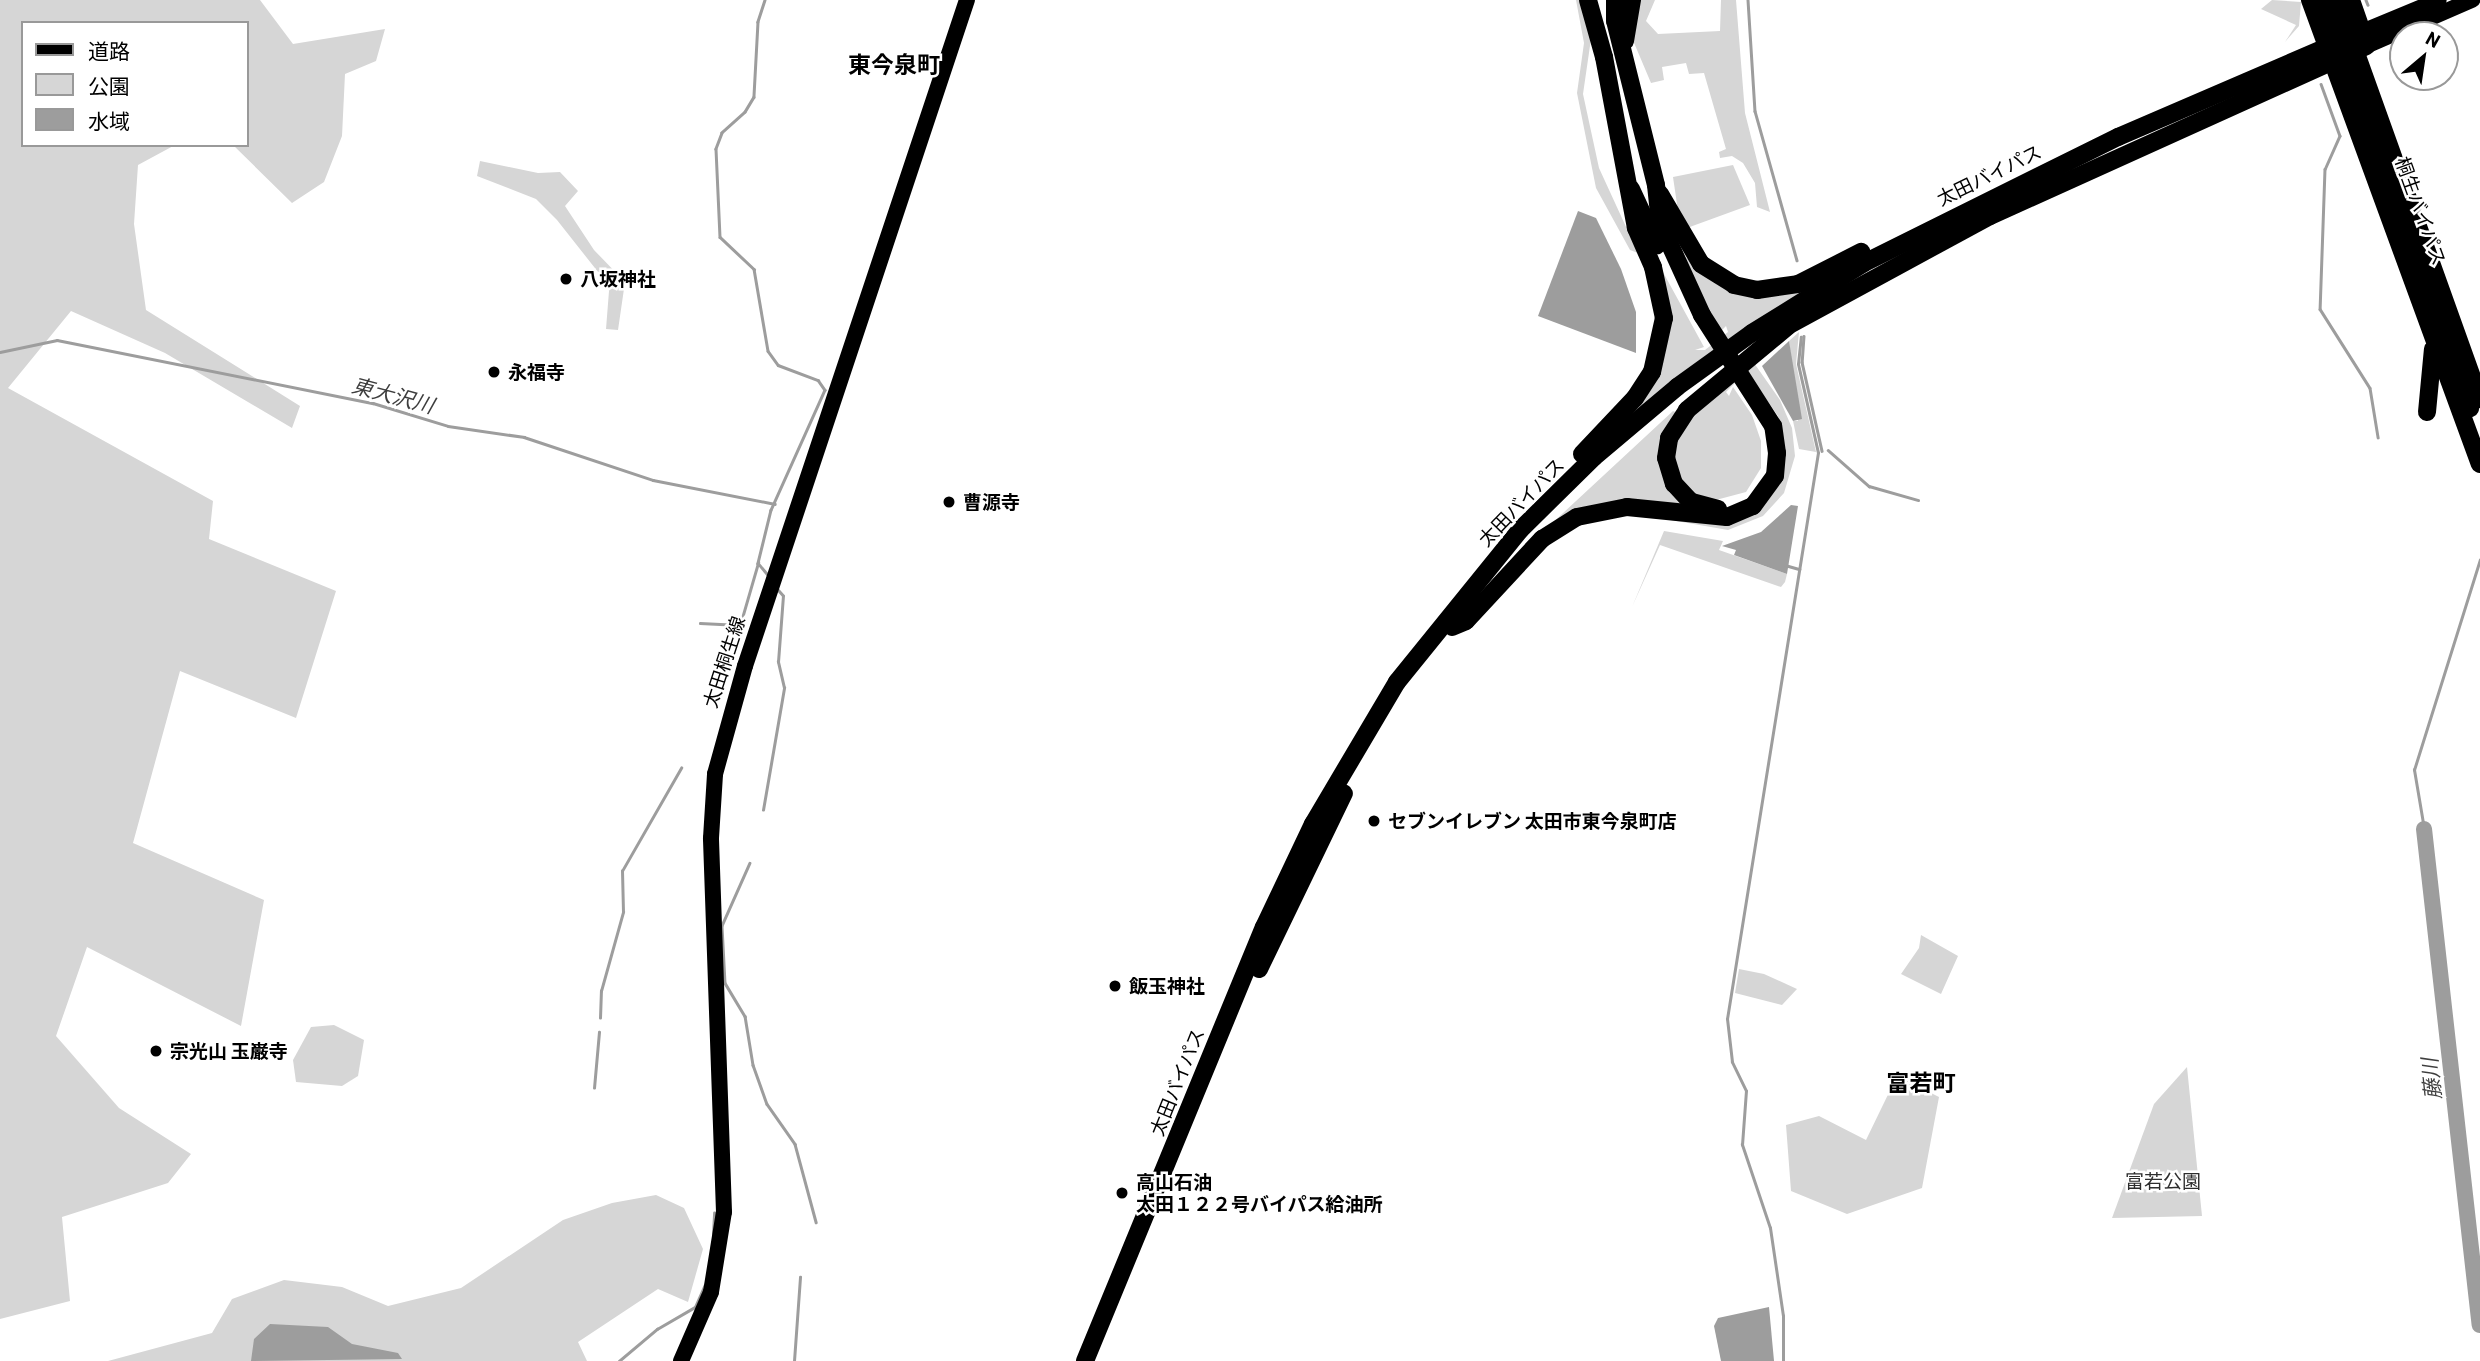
<!DOCTYPE html>
<html>
<head>
<meta charset="utf-8">
<style>
	body { margin:0 }
	#map { position:relative; width:2480px; height:1361px; overflow:hidden; background:#fff; font-family:Barlow,"Noto Sans JP",sans-serif }
	div>[style] { position:absolute }
	[style*='--x'] { left:calc(var(--x)*1px); top:calc(var(--y)*1px); width:calc(var(--w)*1px); rotate:calc(var(--a)*1deg) }
	.green>* { inset:0; background:#d6d6d6 }
	.water>* { inset:0; background:#9d9d9d }
	.stream>* { height:2.5px; margin:-1.25px; padding:0 1.25px; transform-origin:1.25px; border-radius:1.25px; background:#9d9d9d }
	.river>* { height:16px; margin:-8px; padding:0 8px; transform-origin:8px; border-radius:8px; background:#9d9d9d }
	.major>* { height:16px; margin:-8px; padding:0 8px; transform-origin:8px; border-radius:8px; background:#000 }
	.highway>* { height:18px; margin:-9px; padding:0 9px; transform-origin:9px; border-radius:9px; background:#000 }
	.dots>* { width:19px; height:19px; translate:-50% -50%; box-sizing:border-box; border:4px solid #fff; border-radius:50% }
	span { translate:-50% -50%; white-space:nowrap; text-align:center; line-height:1.15; -webkit-text-stroke:5px #fff; paint-order:stroke }
	.street-label { font-size:19px; color:#000 }
	.poi-label { font-size:19px; color:#000; font-weight:700 }
	.left { translate:0 -50%; text-align:left }
	.park-label { font-size:19px; color:#2d2d2d }
	.water-label { font-size:21px; color:#3e3e3e; font-style:italic }
	.quarter-label { font-size:23px; color:#000; font-weight:700 }
	.legend { position:absolute; left:21px; top:21px; width:228px; height:126px; box-sizing:border-box; background:#fff; border:2px solid #999; margin:0; padding:9px 12px; list-style:none; font-size:21px; color:#000 }
	.legend li { display:flex; align-items:center; gap:14px; height:35px }
	.legend b { width:35px; border:2px solid #999 }
	.north { position:absolute; left:2389px; top:21px; width:70px; height:70px; box-sizing:border-box; background:#fff; border:2px solid #999; border-radius:50%; rotate:29deg; font-size:19px; font-weight:700; line-height:28px; text-align:center; color:#000 }
	.north::after { content:''; display:block; margin:auto; width:24px; height:32px; background:#000; clip-path:polygon(50% 0,100% 100%,50% 72%,0 100%) }
</style>
</head>
<body>
<div id="map">
	<div class="green">
		<i style="clip-path:polygon(0 0,260px 0,293px 44px,385px 29px,376px 61px,345px 74px,342px 136px,324px 182px,292px 203px,233px 145px,247px 145px,247px 23px,23px 23px,23px 145px,175px 145px,138px 165px,134px 224px,146px 310px,300px 406px,292px 428px,165px 353px,71px 311px,8px 388px,213px 501px,209px 539px,336px 591px,296px 718px,180px 671px,133px 843px,264px 900px,241px 1026px,87px 947px,56px 1036px,119px 1108px,191px 1154px,168px 1183px,62px 1217px,70px 1301px,0 1319px)"></i>
		<i style="clip-path:polygon(1576px 0,1583px 0,1591px 39px,1583px 94px,1599px 168px,1638px 253px,1630px 250px,1596px 188px,1577px 93px,1584px 43px)"></i>
		<i style="clip-path:polygon(1638px 0,1655px 0,1646px 21px,1658px 34px,1720px 31px,1721px 0,1736px 0,1745px 113px,1770px 212px,1757px 207px,1755px 183px,1743px 163px,1732px 156px,1720px 158px,1719px 152px,1726px 149px,1704px 73px,1689px 74px,1686px 63px,1662px 67px,1664px 80px,1651px 83px,1632px 38px)"></i>
		<i style="clip-path:polygon(2272px 0,2301px 2px,2299px 26px,2285px 42px,2296px 25px,2261px 9px)"></i>
		<i style="clip-path:polygon(480px 161px,538px 173px,560px 172px,578px 191px,565px 206px,594px 250px,625px 282px,618px 330px,606px 329px,609px 291px,602px 277px,557px 220px,536px 199px,477px 176px)"></i>
		<i style="clip-path:polygon(1733px 165px,1750px 205px,1687px 228px,1678px 211px,1673px 177px)"></i>
		<i style="clip-path:polygon(1682px 254px,1718px 285px,1820px 281px,1615px 427px,1656px 373px,1658px 263px,1704px 347px,1695px 350px,1705px 350px,1728px 332px,1726px 326px,1720px 332px)"></i>
		<i style="clip-path:polygon(1799px 332px,1796px 364px,1816px 452px,1799px 449px,1793px 421px,1798px 421px,1789px 341px)"></i>
		<i style="clip-path:polygon(1754px 363px,1780px 400px,1792px 428px,1795px 456px,1784px 493px,1763px 516px,1728px 530px,1659px 518px,1723px 524px,1756px 510px,1783px 436px,1778px 416px,1747px 371px,1726px 392px,1729px 396px,1733px 387px,1752px 415px,1761px 441px,1761px 468px,1746px 492px,1712px 501px,1688px 491px,1675px 468px,1674px 447px,1689px 418px)"></i>
		<i style="clip-path:polygon(1673px 411px,1678px 413px,1665px 438px,1693px 508px,1637px 504px,1534px 540px)"></i>
		<i style="clip-path:polygon(1664px 531px,1723px 541px,1719px 550px,1787px 574px,1785px 582px,1781px 587px,1660px 545px,1632px 607px)"></i>
		<i style="clip-path:polygon(1921px 935px,1958px 956px,1941px 994px,1901px 974px,1919px 948px)"></i>
		<i style="clip-path:polygon(1739px 969px,1764px 974px,1797px 989px,1782px 1005px,1735px 993px)"></i>
		<i style="clip-path:polygon(334px 1025px,364px 1040px,358px 1076px,342px 1086px,296px 1082px,293px 1060px,311px 1027px)"></i>
		<i style="clip-path:polygon(2187px 1067px,2202px 1216px,2112px 1218px,2154px 1104px)"></i>
		<i style="clip-path:polygon(1897px 1076px,1939px 1097px,1922px 1188px,1847px 1214px,1791px 1191px,1786px 1125px,1819px 1116px,1866px 1140px)"></i>
		<i style="clip-path:polygon(656px 1195px,684px 1208px,703px 1249px,688px 1302px,658px 1289px,578px 1342px,587px 1361px,108px 1361px,212px 1333px,232px 1299px,284px 1280px,342px 1287px,388px 1306px,461px 1288px,563px 1220px,612px 1203px)"></i>
	</div>
	<div class="water">
		<i style="clip-path:polygon(1578px 211px,1596px 218px,1621px 269px,1636px 312px,1636px 353px,1538px 316px)"></i>
		<i style="clip-path:polygon(1789px 341px,1802px 419px,1793px 421px,1762px 366px)"></i>
		<i style="clip-path:polygon(1791px 505px,1798px 506px,1787px 574px,1734px 555px,1736px 550px,1722px 546px,1761px 532px)"></i>
		<i style="clip-path:polygon(1769px 1307px,1774px 1361px,1721px 1361px,1714px 1326px,1718px 1318px)"></i>
		<i style="clip-path:polygon(270px 1324px,328px 1327px,352px 1344px,398px 1353px,402px 1359px,251px 1361px,254px 1339px)"></i>
	</div>
	<div class="stream">
		<i style="--x:765;--y:0;--w:23;--a:108"></i>
		<i style="--x:758;--y:22;--w:75;--a:93.1"></i>
		<i style="--x:754;--y:97;--w:17;--a:121"></i>
		<i style="--x:745;--y:112;--w:31;--a:138"></i>
		<i style="--x:722;--y:133;--w:17;--a:111"></i>
		<i style="--x:716;--y:149;--w:88;--a:87.4"></i>
		<i style="--x:720;--y:237;--w:47;--a:43.3"></i>
		<i style="--x:754;--y:269;--w:83;--a:80.3"></i>
		<i style="--x:768;--y:351;--w:17;--a:54"></i>
		<i style="--x:778;--y:365;--w:43;--a:20.6"></i>
		<i style="--x:818;--y:380;--w:12;--a:55"></i>
		<i style="--x:825;--y:390;--w:132;--a:114.2"></i>
		<i style="--x:771;--y:510;--w:55;--a:103.8"></i>
		<i style="--x:758;--y:563;--w:16;--a:50"></i>
		<i style="--x:1748;--y:0;--w:111;--a:86.4"></i>
		<i style="--x:1755;--y:111;--w:155;--a:74.3"></i>
		<i style="--x:2366;--y:0;--w:5;--a:68"></i>
		<i style="--x:2321;--y:84;--w:55;--a:69.9"></i>
		<i style="--x:2340;--y:136;--w:36;--a:114"></i>
		<i style="--x:2325;--y:169;--w:140;--a:92"></i>
		<i style="--x:2320;--y:309;--w:93;--a:57.7"></i>
		<i style="--x:2370;--y:388;--w:50;--a:80.7"></i>
		<i style="--x:1804;--y:336;--w:26;--a:94"></i>
		<i style="--x:1802;--y:362;--w:91;--a:77.3"></i>
		<i style="--x:0;--y:352;--w:58;--a:-11.9"></i>
		<i style="--x:57;--y:340;--w:322;--a:11.3"></i>
		<i style="--x:373;--y:403;--w:78;--a:17"></i>
		<i style="--x:448;--y:426;--w:77;--a:8.2"></i>
		<i style="--x:524;--y:437;--w:136;--a:18.4"></i>
		<i style="--x:653;--y:480;--w:124;--a:11.1"></i>
		<i style="--x:1828;--y:450;--w:55;--a:41.3"></i>
		<i style="--x:1869;--y:486;--w:51;--a:15.9"></i>
		<i style="--x:1785;--y:565;--w:15;--a:16"></i>
		<i style="--x:700;--y:623;--w:40;--a:2.9"></i>
		<i style="--x:740;--y:625;--w:65;--a:-73.8"></i>
		<i style="--x:763;--y:810;--w:124;--a:-80.2"></i>
		<i style="--x:784;--y:688;--w:27;--a:-103"></i>
		<i style="--x:778;--y:662;--w:66;--a:-85.7"></i>
		<i style="--x:783;--y:596;--w:9;--a:-131"></i>
		<i style="--x:2424;--y:829;--w:60;--a:-99.6"></i>
		<i style="--x:2414;--y:770;--w:220;--a:-72.6"></i>
		<i style="--x:750;--y:863;--w:69;--a:114"></i>
		<i style="--x:722;--y:926;--w:57;--a:87"></i>
		<i style="--x:725;--y:983;--w:39;--a:59"></i>
		<i style="--x:745;--y:1016;--w:50;--a:80.7"></i>
		<i style="--x:753;--y:1065;--w:41;--a:70.3"></i>
		<i style="--x:767;--y:1104;--w:49;--a:55"></i>
		<i style="--x:795;--y:1144;--w:81;--a:74.9"></i>
		<i style="--x:600;--y:1018;--w:27;--a:-88"></i>
		<i style="--x:601;--y:991;--w:82;--a:-74.4"></i>
		<i style="--x:623;--y:912;--w:41;--a:-91.4"></i>
		<i style="--x:622;--y:871;--w:119;--a:-60.2"></i>
		<i style="--x:594;--y:1088;--w:56;--a:-84.9"></i>
		<i style="--x:713;--y:1234;--w:21;--a:-87"></i>
		<i style="--x:619;--y:1361;--w:50;--a:-40.1"></i>
		<i style="--x:657;--y:1329;--w:44;--a:-30.1"></i>
		<i style="--x:695;--y:1307;--w:24;--a:-66"></i>
		<i style="--x:794;--y:1361;--w:84;--a:-85.9"></i>
		<i style="--x:1783;--y:1361;--w:45;--a:-90"></i>
		<i style="--x:1783;--y:1316;--w:89;--a:-98.4"></i>
		<i style="--x:1770;--y:1228;--w:88;--a:-108.6"></i>
		<i style="--x:1742;--y:1145;--w:54;--a:-85.8"></i>
		<i style="--x:1746;--y:1091;--w:32;--a:-116"></i>
		<i style="--x:1732;--y:1062;--w:43;--a:-96.6"></i>
		<i style="--x:1727;--y:1019;--w:573;--a:-80.87"></i>
		<i style="--x:1818;--y:453;--w:91;--a:-102.7"></i>
		<i style="--x:1798;--y:364;--w:27;--a:-84"></i>
	</div>
	<div class="river">
		<i style="--x:2424;--y:829;--w:499;--a:83.6"></i>
	</div>
	<div class="major">
		<i style="--x:2362;--y:32;--w:83;--a:-22.6"></i>
		<i style="--x:2366;--y:46;--w:116;--a:-23.5"></i>
		<i style="--x:681;--y:1361;--w:75;--a:-66.5"></i>
		<i style="--x:711;--y:1292;--w:81;--a:-80.8"></i>
		<i style="--x:724;--y:1212;--w:374;--a:-92"></i>
		<i style="--x:711;--y:838;--w:64;--a:-86.4"></i>
		<i style="--x:715;--y:774;--w:112;--a:-74.5"></i>
		<i style="--x:745;--y:666;--w:702;--a:-71.57"></i>
	</div>
	<div class="highway">
		<i style="--x:2310;--y:0;--w:494;--a:69.9"></i>
		<i style="--x:2323;--y:0;--w:434;--a:70.2"></i>
		<i style="--x:2337;--y:0;--w:424;--a:70.3"></i>
		<i style="--x:2351;--y:0;--w:46;--a:70.8"></i>
		<i style="--x:1625;--y:41;--w:42;--a:-80.3"></i>
		<i style="--x:1631;--y:189;--w:62;--a:65.1"></i>
		<i style="--x:1660;--y:194;--w:81;--a:59.6"></i>
		<i style="--x:1701;--y:264;--w:39;--a:32"></i>
		<i style="--x:1734;--y:285;--w:24;--a:12"></i>
		<i style="--x:1757;--y:290;--w:41;--a:-8.3"></i>
		<i style="--x:1798;--y:284;--w:71;--a:-26.9"></i>
		<i style="--x:1778;--y:331;--w:241;--a:-28.5"></i>
		<i style="--x:1990;--y:216;--w:413;--a:-24.3"></i>
		<i style="--x:2427;--y:412;--w:63;--a:-84.6"></i>
		<i style="--x:1582;--y:454;--w:77;--a:-46.6"></i>
		<i style="--x:1635;--y:398;--w:31;--a:-57"></i>
		<i style="--x:1652;--y:372;--w:55;--a:-77.5"></i>
		<i style="--x:1664;--y:318;--w:52;--a:-102.2"></i>
		<i style="--x:1653;--y:267;--w:43;--a:-113.6"></i>
		<i style="--x:1636;--y:228;--w:174;--a:-100.6"></i>
		<i style="--x:1604;--y:57;--w:59;--a:-105.7"></i>
		<i style="--x:1718;--y:509;--w:28;--a:-165"></i>
		<i style="--x:1691;--y:502;--w:25;--a:-133"></i>
		<i style="--x:1674;--y:484;--w:27;--a:-107"></i>
		<i style="--x:1666;--y:458;--w:20;--a:-81"></i>
		<i style="--x:1669;--y:438;--w:33;--a:-57"></i>
		<i style="--x:1687;--y:410;--w:131;--a:-39.7"></i>
		<i style="--x:1452;--y:627;--w:15;--a:-23"></i>
		<i style="--x:1466;--y:621;--w:112;--a:-47.2"></i>
		<i style="--x:1542;--y:539;--w:41;--a:-32.2"></i>
		<i style="--x:1577;--y:517;--w:51;--a:-11.3"></i>
		<i style="--x:1627;--y:507;--w:100;--a:5.7"></i>
		<i style="--x:1727;--y:517;--w:28;--a:-23"></i>
		<i style="--x:1753;--y:506;--w:37;--a:-54"></i>
		<i style="--x:1775;--y:476;--w:23;--a:-85"></i>
		<i style="--x:1777;--y:453;--w:27;--a:-98"></i>
		<i style="--x:1773;--y:426;--w:132;--a:-122.6"></i>
		<i style="--x:1702;--y:315;--w:101;--a:-114.5"></i>
		<i style="--x:1660;--y:223;--w:38;--a:-96"></i>
		<i style="--x:1656;--y:185;--w:169;--a:-104"></i>
		<i style="--x:1615;--y:21;--w:21;--a:-90"></i>
		<i style="--x:1259;--y:969;--w:195;--a:-64.2"></i>
		<i style="--x:1085;--y:1361;--w:469;--a:-67.6"></i>
		<i style="--x:1264;--y:927;--w:114;--a:-64.6"></i>
		<i style="--x:1313;--y:824;--w:165;--a:-59.4"></i>
		<i style="--x:1397;--y:682;--w:196;--a:-51"></i>
		<i style="--x:1520;--y:530;--w:104;--a:-44.6"></i>
		<i style="--x:1594;--y:457;--w:109;--a:-40.1"></i>
		<i style="--x:1677;--y:387;--w:92;--a:-35.8"></i>
		<i style="--x:1752;--y:333;--w:132;--a:-32"></i>
		<i style="--x:1864;--y:263;--w:284;--a:-26.4"></i>
		<i style="--x:2118;--y:137;--w:266;--a:-23.3"></i>
	</div>
	<div class="dots">
		<i style="left:566px;top:279px;background:#000"></i>
		<i style="left:494px;top:372px;background:#000"></i>
		<i style="left:949px;top:502px;background:#000"></i>
		<i style="left:1374px;top:821px;background:#000"></i>
		<i style="left:1115px;top:986px;background:#000"></i>
		<i style="left:156px;top:1051px;background:#000"></i>
		<i style="left:1122px;top:1193px;background:#000"></i>
	</div>
	<div class="street-label">
		<span style="left:1989px;top:175px;rotate:-26deg">太田バイパス</span>
		<span style="left:2421px;top:211px;rotate:70deg">桐生バイパス</span>
		<span style="left:1521px;top:502px;rotate:-46deg">太田バイパス</span>
		<span style="left:724px;top:662px;rotate:-72deg">太田桐生線</span>
		<span style="left:1177px;top:1082px;rotate:-68deg">太田バイパス</span>
	</div>
	<div class="poi-label">
		<span class="left" style="left:580px;top:279px">八坂神社</span>
		<span class="left" style="left:508px;top:372px">永福寺</span>
		<span class="left" style="left:963px;top:502px">曹源寺</span>
		<span class="left" style="left:1388px;top:821px">セブンイレブン 太田市東今泉町店</span>
		<span class="left" style="left:1129px;top:986px">飯玉神社</span>
		<span class="left" style="left:170px;top:1051px">宗光山 玉巌寺</span>
		<span class="left" style="left:1136px;top:1193px">高山石油<br>太田１２２号バイパス給油所</span>
	</div>
	<div class="park-label">
		<span style="left:2163px;top:1181px">富若公園</span>
	</div>
	<div class="water-label">
		<span style="left:393px;top:395px;rotate:15deg">東大沢川</span>
		<span style="left:2431px;top:1079px;rotate:-96deg">藤川</span>
	</div>
	<div class="quarter-label">
		<span style="left:894px;top:64px">東今泉町</span>
		<span style="left:1921px;top:1082px">富若町</span>
	</div>
	<ul class="legend">
	<li><b style="height:9px;background:#000"></b>道路</li>
	<li><b style="height:19px;background:#d6d6d6"></b>公園</li>
	<li><b style="height:19px;background:#9d9d9d"></b>水域</li>
	</ul>
	<div class="north">N</div>
</div>
</body>
</html>
